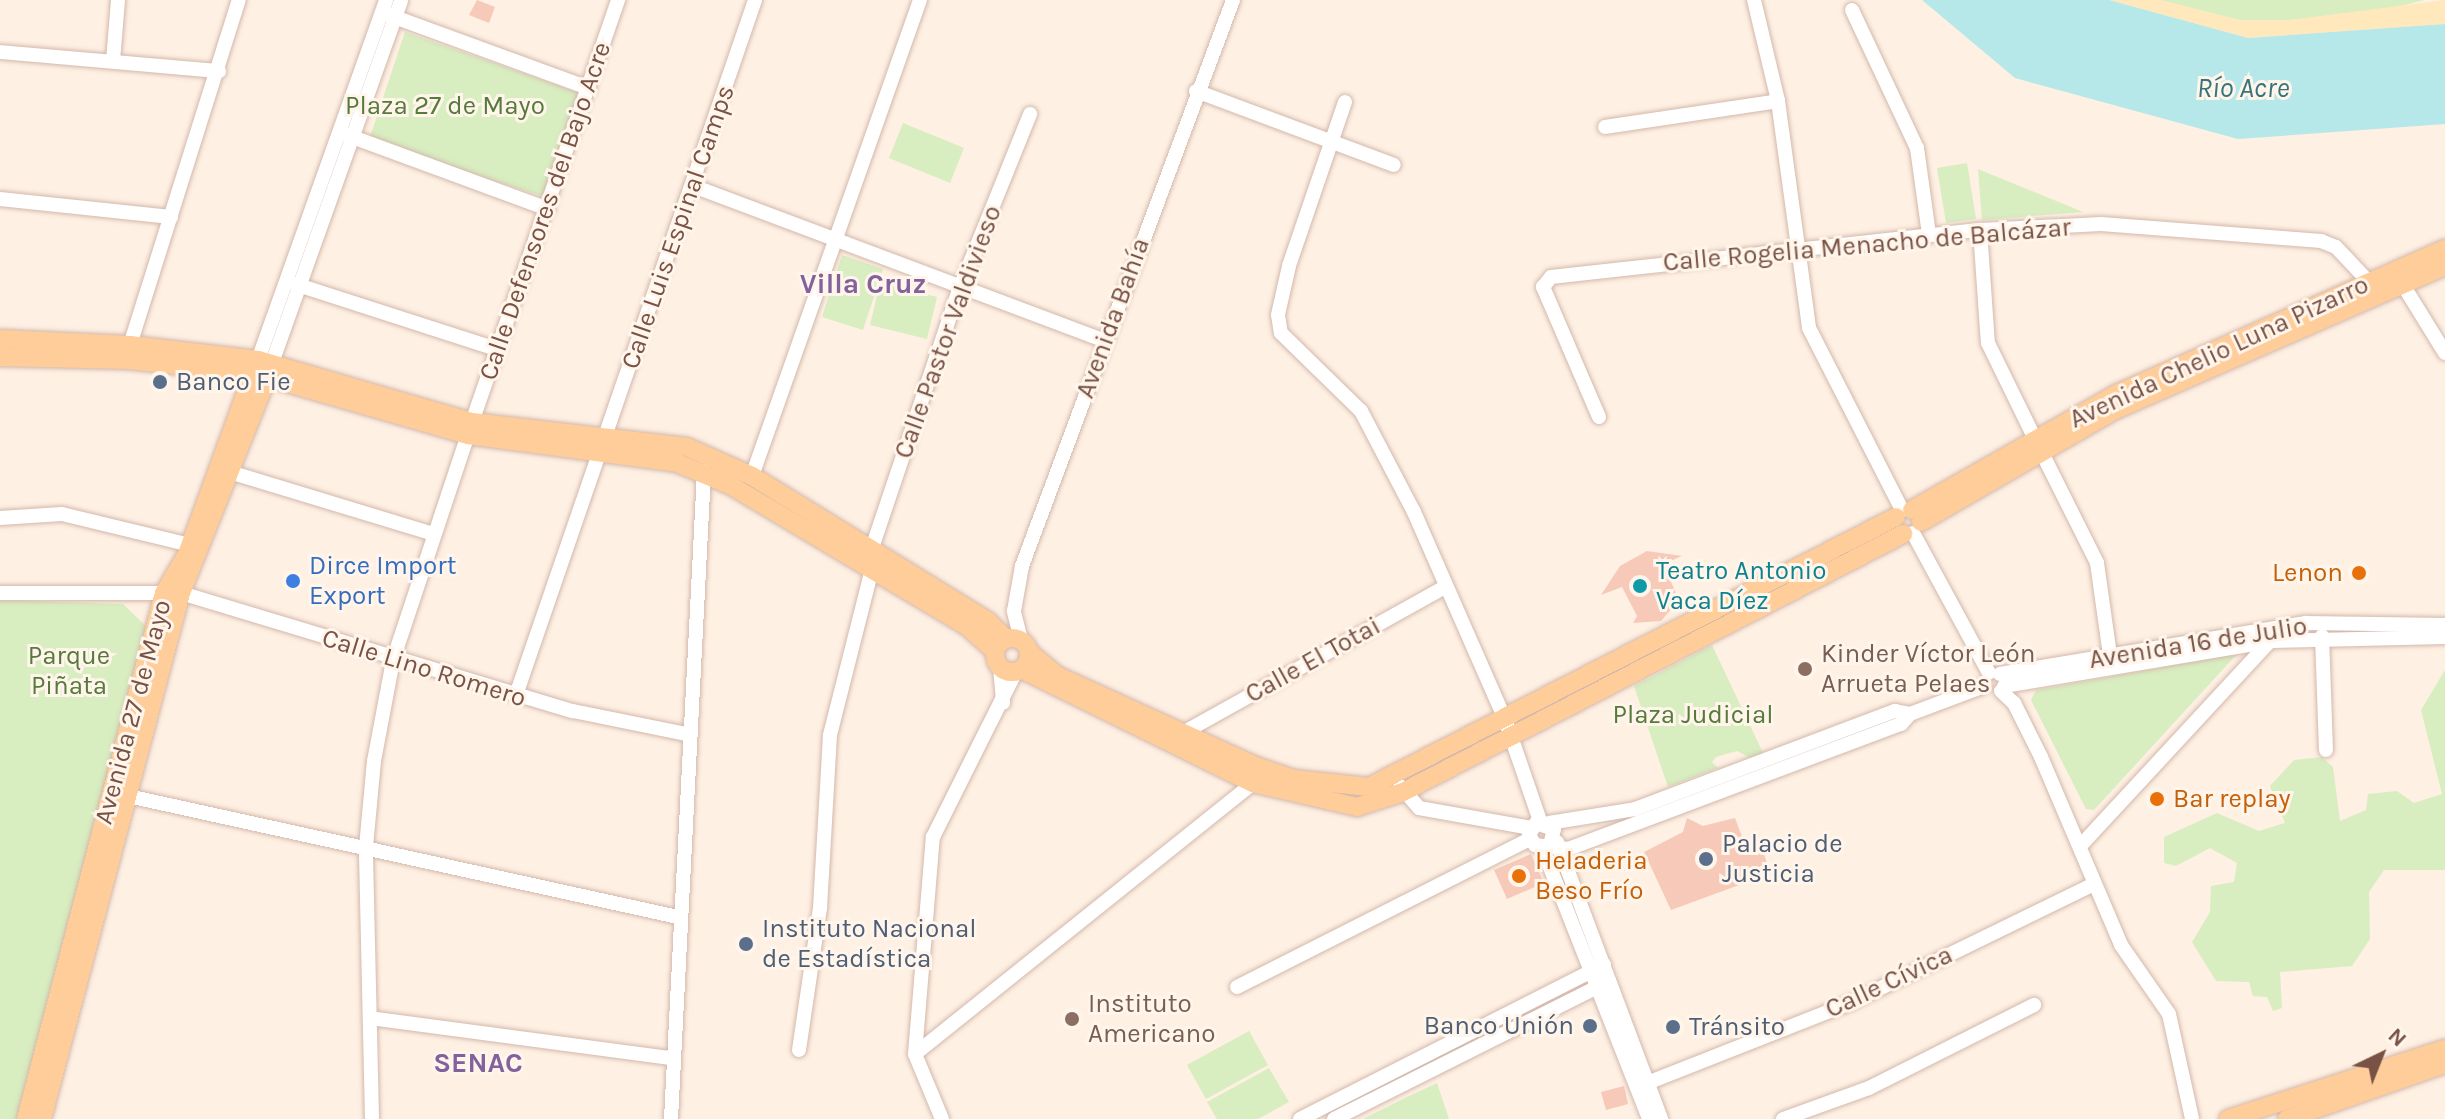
<!DOCTYPE html>
<html>
<head>
<meta charset="utf-8">
<style>
	body { margin:0 }
	#map { position:relative; width:2445px; height:1119px; overflow:hidden; background:#fef0e3; font-family:Karla,sans-serif }
	div>[style] { position:absolute }
	[style*='--x'] { left:calc(var(--x)*1px); top:calc(var(--y)*1px); width:calc(var(--w)*1px); rotate:calc(var(--a)*1deg) }
	.green>* { inset:0; background:#d8edc0 }
	.sand>* { inset:0; background:#ffe8bc }
	.water>* { inset:0; background:#b6e8ea }
	.building>* { inset:0; background:#f6c9b8 }
	.roads { filter:drop-shadow(0 0 2px #d3b8ab) drop-shadow(0 0 2px #d3b8ab) }
	.minor>* { height:14px; margin:-7px; padding:0 7px; transform-origin:7px; border-radius:7px; background:#fff }
	.major>* { height:18px; margin:-9px; padding:0 9px; transform-origin:9px; border-radius:9px; background:#ffcd99 }
	.major>.ring { margin:-9px; padding:0; box-sizing:content-box; background:none; border:18px solid #ffcd99; border-radius:50% }
	.dots>* { width:22px; height:22px; translate:-50% -50%; box-sizing:border-box; border:4px solid #fff5eb; border-radius:50% }
	span { translate:-50% -50%; white-space:nowrap; text-align:center; line-height:1.15; -webkit-text-stroke:6px #fff5eb; paint-order:stroke }
	.park-label { font-size:26px; color:#557a3b }
	.street-label { font-size:26px; color:#795246 }
	.service-label { font-size:26px; color:#4e5e75 }
	.left { translate:0 -50%; text-align:left }
	.right { translate:-100% -50%; text-align:right }
	.shop-label { font-size:26px; color:#366cbe }
	.culture-label { font-size:26px; color:#0d838f }
	.food-label { font-size:26px; color:#c56008 }
	.education-label { font-size:26px; color:#785e54 }
	.water-label { font-size:28px; color:#367579; font-style:italic }
	.neighbourhood-label { font-size:28px; color:#82619d; font-weight:700 }
	.north { position:absolute; left:2341px; top:1015px; width:80px; height:80px; -webkit-text-stroke:6px #fff5eb; paint-order:stroke; rotate:43deg; font-size:22px; font-weight:700; line-height:32px; text-align:center; color:#795246 }
	.north::after { content:''; display:block; margin:auto; width:28px; height:36px; background:#795246; clip-path:polygon(50% 0,100% 100%,50% 72%,0 100%) }
</style>
</head>
<body>
<div id="map">
	<div class="green">
		<i style="clip-path:polygon(2160px 0,2424px 0,2363px 16px,2289px 20px,2239px 20px)"></i>
		<i style="clip-path:polygon(405px 32px,580px 93px,544px 197px,369px 140px)"></i>
		<i style="clip-path:polygon(903px 123px,964px 148px,950px 183px,889px 158px)"></i>
		<i style="clip-path:polygon(1967px 163px,1976px 219px,1946px 223px,1937px 168px)"></i>
		<i style="clip-path:polygon(1978px 169px,2083px 212px,1982px 220px)"></i>
		<i style="clip-path:polygon(842px 255px,883px 269px,863px 330px,822px 317px)"></i>
		<i style="clip-path:polygon(880px 283px,937px 297px,927px 339px,870px 325px)"></i>
		<i style="clip-path:polygon(0 600px,123px 604px,150px 630px,20px 1119px,0 1119px)"></i>
		<i style="clip-path:polygon(1712px 645px,1764px 755px,1752px 759px,1737px 751px,1716px 757px,1712px 762px,1718px 768px,1668px 787px,1634px 686px)"></i>
		<i style="clip-path:polygon(2237px 654px,2094px 810px,2086px 809px,2031px 700px,2036px 690px)"></i>
		<i style="clip-path:polygon(2445px 670px,2445px 870px,2384px 870px,2369px 892px,2370px 939px,2352px 966px,2280px 972px,2282px 1008px,2273px 1011px,2267px 997px,2253px 996px,2249px 982px,2216px 981px,2192px 942px,2210px 912px,2211px 886px,2234px 882px,2237px 863px,2210px 848px,2176px 866px,2164px 863px,2164px 837px,2217px 813px,2259px 831px,2285px 823px,2270px 786px,2294px 760px,2322px 757px,2333px 767px,2340px 821px,2366px 810px,2368px 794px,2397px 791px,2414px 803px,2442px 794px,2421px 710px)"></i>
		<i style="clip-path:polygon(1249px 1031px,1268px 1065px,1206px 1099px,1187px 1065px)"></i>
		<i style="clip-path:polygon(1269px 1068px,1289px 1102px,1258px 1119px,1217px 1119px,1207px 1102px)"></i>
		<i style="clip-path:polygon(1437px 1083px,1449px 1119px,1363px 1119px,1405px 1098px)"></i>
	</div>
	<div class="sand">
		<i style="clip-path:polygon(2109px 0,2160px 0,2239px 20px,2289px 20px,2445px 0,2445px 24px,2248px 38px)"></i>
	</div>
	<div class="water">
		<i style="clip-path:polygon(1922px 0,2109px 0,2248px 38px,2445px 24px,2445px 124px,2238px 139px,2015px 78px)"></i>
	</div>
	<div class="building">
		<i style="clip-path:polygon(477px 0,495px 7px,489px 23px,469px 15px)"></i>
		<i style="clip-path:polygon(1647px 551px,1682px 556px,1663px 564px,1679px 600px,1661px 621px,1633px 623px,1637px 616px,1622px 587px,1601px 595px,1620px 566px)"></i>
		<i style="clip-path:polygon(1687px 818px,1703px 826px,1735px 818px,1747px 850px,1761px 845px,1768px 866px,1758px 870px,1761px 877px,1671px 910px,1644px 852px,1683px 832px)"></i>
		<i style="clip-path:polygon(1531px 854px,1544px 883px,1507px 899px,1494px 870px)"></i>
		<i style="clip-path:polygon(1624px 1086px,1628px 1104px,1606px 1110px,1601px 1092px)"></i>
	</div>
	<div class="roads">
		<div class="minor">
			<i style="--x:1754;--y:0;--w:104;--a:76.6"></i>
			<i style="--x:1778;--y:101;--w:229;--a:82.2"></i>
			<i style="--x:1809;--y:328;--w:204;--a:62.9"></i>
			<i style="--x:1852;--y:10;--w:153;--a:64.8"></i>
			<i style="--x:1917;--y:148;--w:88;--a:82.1"></i>
			<i style="--x:389;--y:15;--w:213;--a:20.1"></i>
			<i style="--x:0;--y:52;--w:220;--a:5"></i>
			<i style="--x:113;--y:61;--w:61;--a:-85.3"></i>
			<i style="--x:1196;--y:91;--w:211;--a:20.5"></i>
			<i style="--x:1345;--y:102;--w:173;--a:108.9"></i>
			<i style="--x:1289;--y:266;--w:50;--a:102.7"></i>
			<i style="--x:1278;--y:315;--w:18;--a:81"></i>
			<i style="--x:1281;--y:333;--w:112;--a:44.3"></i>
			<i style="--x:1361;--y:411;--w:114;--a:62.3"></i>
			<i style="--x:1414;--y:512;--w:229;--a:66.3"></i>
			<i style="--x:1506;--y:722;--w:105;--a:71"></i>
			<i style="--x:1605;--y:127;--w:175;--a:-8.5"></i>
			<i style="--x:347;--y:135;--w:214;--a:20.2"></i>
			<i style="--x:693;--y:186;--w:440;--a:20.6"></i>
			<i style="--x:0;--y:199;--w:172;--a:6"></i>
			<i style="--x:1980;--y:230;--w:113;--a:86"></i>
			<i style="--x:1988;--y:343;--w:107;--a:63.9"></i>
			<i style="--x:295;--y:284;--w:211;--a:17.9"></i>
			<i style="--x:2403;--y:285;--w:80;--a:58.3"></i>
			<i style="--x:130;--y:345;--w:362;--a:-72.5"></i>
			<i style="--x:258;--y:360;--w:382;--a:-70.4"></i>
			<i style="--x:272;--y:363;--w:385;--a:-70.4"></i>
			<i style="--x:1599;--y:417;--w:142;--a:-113.3"></i>
			<i style="--x:1543;--y:287;--w:13;--a:-51"></i>
			<i style="--x:1551;--y:277;--w:432;--a:-6.3"></i>
			<i style="--x:1980;--y:230;--w:121;--a:-2.8"></i>
			<i style="--x:2101;--y:224;--w:221;--a:4.4"></i>
			<i style="--x:2321;--y:241;--w:16;--a:22"></i>
			<i style="--x:2336;--y:247;--w:48;--a:46.7"></i>
			<i style="--x:472;--y:422;--w:447;--a:-70.9"></i>
			<i style="--x:2042;--y:453;--w:123;--a:63.4"></i>
			<i style="--x:2097;--y:563;--w:94;--a:82"></i>
			<i style="--x:233;--y:473;--w:210;--a:16.9"></i>
			<i style="--x:752;--y:476;--w:505;--a:-70.56"></i>
			<i style="--x:0;--y:518;--w:62;--a:-3.7"></i>
			<i style="--x:62;--y:514;--w:132;--a:13.6"></i>
			<i style="--x:1913;--y:533;--w:159;--a:61.5"></i>
			<i style="--x:871;--y:551;--w:275;--a:-71.4"></i>
			<i style="--x:959;--y:290;--w:190;--a:-68"></i>
			<i style="--x:0;--y:593;--w:181;--a:0"></i>
			<i style="--x:181;--y:593;--w:409;--a:16.8"></i>
			<i style="--x:573;--y:711;--w:115;--a:11.5"></i>
			<i style="--x:2322;--y:636;--w:114;--a:88"></i>
			<i style="--x:1021;--y:640;--w:30;--a:-104"></i>
			<i style="--x:1014;--y:611;--w:46;--a:-79.9"></i>
			<i style="--x:1022;--y:566;--w:604;--a:-69.55"></i>
			<i style="--x:1000;--y:667;--w:36;--a:85"></i>
			<i style="--x:2000;--y:674;--w:310;--a:-9.5"></i>
			<i style="--x:2306;--y:623;--w:139;--a:0.8"></i>
			<i style="--x:2004;--y:686;--w:272;--a:-9.5"></i>
			<i style="--x:2272;--y:641;--w:173;--a:-1.3"></i>
			<i style="--x:2001;--y:691;--w:18;--a:43"></i>
			<i style="--x:2014;--y:703;--w:60;--a:63.4"></i>
			<i style="--x:2041;--y:757;--w:204;--a:66.9"></i>
			<i style="--x:2121;--y:945;--w:84;--a:55.2"></i>
			<i style="--x:2169;--y:1014;--w:107;--a:77.6"></i>
			<i style="--x:516;--y:695;--w:735;--a:-71.02"></i>
			<i style="--x:1181;--y:734;--w:302;--a:-29.1"></i>
			<i style="--x:1400;--y:786;--w:29;--a:49"></i>
			<i style="--x:1419;--y:808;--w:114;--a:10.1"></i>
			<i style="--x:119;--y:794;--w:572;--a:12.41"></i>
			<i style="--x:1549;--y:823;--w:87;--a:-9.2"></i>
			<i style="--x:1635;--y:809;--w:278;--a:-20.7"></i>
			<i style="--x:1895;--y:711;--w:15;--a:11"></i>
			<i style="--x:1557;--y:842;--w:296;--a:69.4"></i>
			<i style="--x:2082;--y:844;--w:281;--a:-47.2"></i>
			<i style="--x:1550;--y:845;--w:16;--a:-76"></i>
			<i style="--x:1554;--y:829;--w:19;--a:-162"></i>
			<i style="--x:1536;--y:823;--w:14;--a:120"></i>
			<i style="--x:1529;--y:835;--w:12;--a:59"></i>
			<i style="--x:1535;--y:845;--w:33;--a:7"></i>
			<i style="--x:1568;--y:849;--w:356;--a:-20.6"></i>
			<i style="--x:1901;--y:724;--w:13;--a:-48"></i>
			<i style="--x:1910;--y:714;--w:79;--a:-20.7"></i>
			<i style="--x:1542;--y:847;--w:292;--a:68.5"></i>
			<i style="--x:1237;--y:987;--w:328;--a:-26.8"></i>
			<i style="--x:370;--y:1018;--w:304;--a:7.6"></i>
			<i style="--x:799;--y:1050;--w:144;--a:-81.6"></i>
			<i style="--x:820;--y:908;--w:173;--a:-86.7"></i>
			<i style="--x:830;--y:735;--w:171;--a:-75.8"></i>
			<i style="--x:915;--y:1054;--w:433;--a:-38.7"></i>
			<i style="--x:1637;--y:1087;--w:227;--a:-21.5"></i>
			<i style="--x:1848;--y:1004;--w:271;--a:-26"></i>
			<i style="--x:372;--y:1119;--w:272;--a:-91.3"></i>
			<i style="--x:366;--y:847;--w:86;--a:-84.7"></i>
			<i style="--x:374;--y:761;--w:103;--a:-79.3"></i>
			<i style="--x:393;--y:660;--w:237;--a:-71.6"></i>
			<i style="--x:671;--y:1119;--w:649;--a:-87.08"></i>
			<i style="--x:942;--y:1119;--w:70;--a:-112.6"></i>
			<i style="--x:915;--y:1054;--w:218;--a:-85.3"></i>
			<i style="--x:933;--y:837;--w:186;--a:-63.4"></i>
			<i style="--x:1300;--y:1119;--w:341;--a:-26.9"></i>
			<i style="--x:1334;--y:1119;--w:308;--a:-26.6"></i>
			<i style="--x:1783;--y:1119;--w:91;--a:-19.8"></i>
			<i style="--x:1869;--y:1088;--w:185;--a:-26.7"></i>
		</div>
		<div class="major">
			<i style="--x:0;--y:339;--w:130;--a:2.6"></i>
			<i style="--x:130;--y:345;--w:129;--a:6.7"></i>
			<i style="--x:258;--y:360;--w:223;--a:16.2"></i>
			<i style="--x:472;--y:422;--w:216;--a:6.6"></i>
			<i style="--x:687;--y:447;--w:71;--a:24"></i>
			<i style="--x:752;--y:476;--w:278;--a:31.6"></i>
			<i style="--x:989;--y:622;--w:24;--a:45"></i>
			<i style="--x:0;--y:357;--w:129;--a:1.3"></i>
			<i style="--x:129;--y:360;--w:125;--a:6"></i>
			<i style="--x:253;--y:373;--w:224;--a:16.1"></i>
			<i style="--x:468;--y:435;--w:211;--a:7.6"></i>
			<i style="--x:677;--y:463;--w:57;--a:22.5"></i>
			<i style="--x:730;--y:485;--w:277;--a:30.8"></i>
			<i style="--x:968;--y:627;--w:36;--a:42"></i>
			<i style="--x:1912;--y:510;--w:235;--a:-29.6"></i>
			<i style="--x:2116;--y:394;--w:360;--a:-23.8"></i>
			<i style="--x:1921;--y:522;--w:222;--a:-30"></i>
			<i style="--x:2113;--y:411;--w:362;--a:-23.6"></i>
			<i class="ring" style="left:995px;top:638px;width:16px;height:16px"></i>
			<i style="--x:1029;--y:652;--w:38;--a:40"></i>
			<i style="--x:1058;--y:676;--w:214;--a:24.5"></i>
			<i style="--x:1253;--y:765;--w:43;--a:18.9"></i>
			<i style="--x:1294;--y:779;--w:75;--a:6.1"></i>
			<i style="--x:1369;--y:787;--w:592;--a:-27.13"></i>
			<i style="--x:1021;--y:669;--w:258;--a:26.2"></i>
			<i style="--x:1253;--y:783;--w:107;--a:13"></i>
			<i style="--x:1357;--y:807;--w:48;--a:-18.1"></i>
			<i style="--x:1403;--y:792;--w:563;--a:-27.29"></i>
			<i style="--x:26;--y:1119;--w:544;--a:-75.3"></i>
			<i style="--x:164;--y:593;--w:45;--a:-59.5"></i>
			<i style="--x:187;--y:554;--w:203;--a:-69.9"></i>
			<i style="--x:42;--y:1119;--w:544;--a:-75.2"></i>
			<i style="--x:181;--y:593;--w:245;--a:-68.2"></i>
			<i style="--x:2228;--y:1119;--w:228;--a:-17.9"></i>
			<i style="--x:2287;--y:1119;--w:167;--a:-19.2"></i>
		</div>
	</div>
	<div class="dots">
		<i style="left:160px;top:382px;background:#5c6f8a"></i>
		<i style="left:2359px;top:573px;background:#e8710a"></i>
		<i style="left:293px;top:581px;background:#3f7fe0"></i>
		<i style="left:1640px;top:586px;background:#0f9aa8"></i>
		<i style="left:1805px;top:669px;background:#8d6e63"></i>
		<i style="left:2157px;top:799px;background:#e8710a"></i>
		<i style="left:1706px;top:859px;background:#5c6f8a"></i>
		<i style="left:1519px;top:876px;background:#e8710a"></i>
		<i style="left:746px;top:944px;background:#5c6f8a"></i>
		<i style="left:1072px;top:1019px;background:#8d6e63"></i>
		<i style="left:1590px;top:1026px;background:#5c6f8a"></i>
		<i style="left:1673px;top:1027px;background:#5c6f8a"></i>
	</div>
	<div class="park-label">
		<span style="left:445px;top:106px">Plaza 27 de Mayo</span>
		<span style="left:69px;top:671px">Parque<br>Piñata</span>
		<span style="left:1693px;top:715px">Plaza Judicial</span>
	</div>
	<div class="street-label">
		<span style="left:545px;top:211px;rotate:-71deg">Calle Defensores del Bajo Acre</span>
		<span style="left:678px;top:227px;rotate:-71deg">Calle Luis Espinal Camps</span>
		<span style="left:1867px;top:245px;rotate:-5deg">Calle Rogelia Menacho de Balcázar</span>
		<span style="left:1113px;top:318px;rotate:-70deg">Avenida Bahía</span>
		<span style="left:948px;top:332px;rotate:-70deg">Calle Pastor Valdivieso</span>
		<span style="left:2219px;top:352px;rotate:-25deg">Avenida Chelio Luna Pizarro</span>
		<span style="left:2198px;top:643px;rotate:-9deg">Avenida 16 de Julio</span>
		<span style="left:1313px;top:660px;rotate:-29deg">Calle El Totai</span>
		<span style="left:424px;top:668px;rotate:17deg">Calle Lino Romero</span>
		<span style="left:133px;top:712px;rotate:-75deg">Avenida 27 de Mayo</span>
		<span style="left:1889px;top:982px;rotate:-25deg">Calle Cívica</span>
	</div>
	<div class="service-label">
		<span class="left" style="left:176px;top:382px">Banco Fie</span>
		<span class="left" style="left:1722px;top:859px">Palacio de<br>Justicia</span>
		<span class="left" style="left:762px;top:944px">Instituto Nacional<br>de Estadística</span>
		<span class="right" style="left:1574px;top:1026px">Banco Unión</span>
		<span class="left" style="left:1689px;top:1027px">Tránsito</span>
	</div>
	<div class="shop-label">
		<span class="left" style="left:309px;top:581px">Dirce Import<br>Export</span>
	</div>
	<div class="culture-label">
		<span class="left" style="left:1656px;top:586px">Teatro Antonio<br>Vaca Díez</span>
	</div>
	<div class="food-label">
		<span class="right" style="left:2343px;top:573px">Lenon</span>
		<span class="left" style="left:2173px;top:799px">Bar replay</span>
		<span class="left" style="left:1535px;top:876px">Heladeria<br>Beso Frío</span>
	</div>
	<div class="education-label">
		<span class="left" style="left:1821px;top:669px">Kinder Víctor León<br>Arrueta Pelaes</span>
		<span class="left" style="left:1088px;top:1019px">Instituto<br>Americano</span>
	</div>
	<div class="water-label">
		<span style="left:2243px;top:88px">Río Acre</span>
	</div>
	<div class="neighbourhood-label">
		<span style="left:863px;top:284px">Villa Cruz</span>
		<span style="left:478px;top:1063px">SENAC</span>
	</div>
	<div class="north">N</div>
</div>
</body>
</html>
